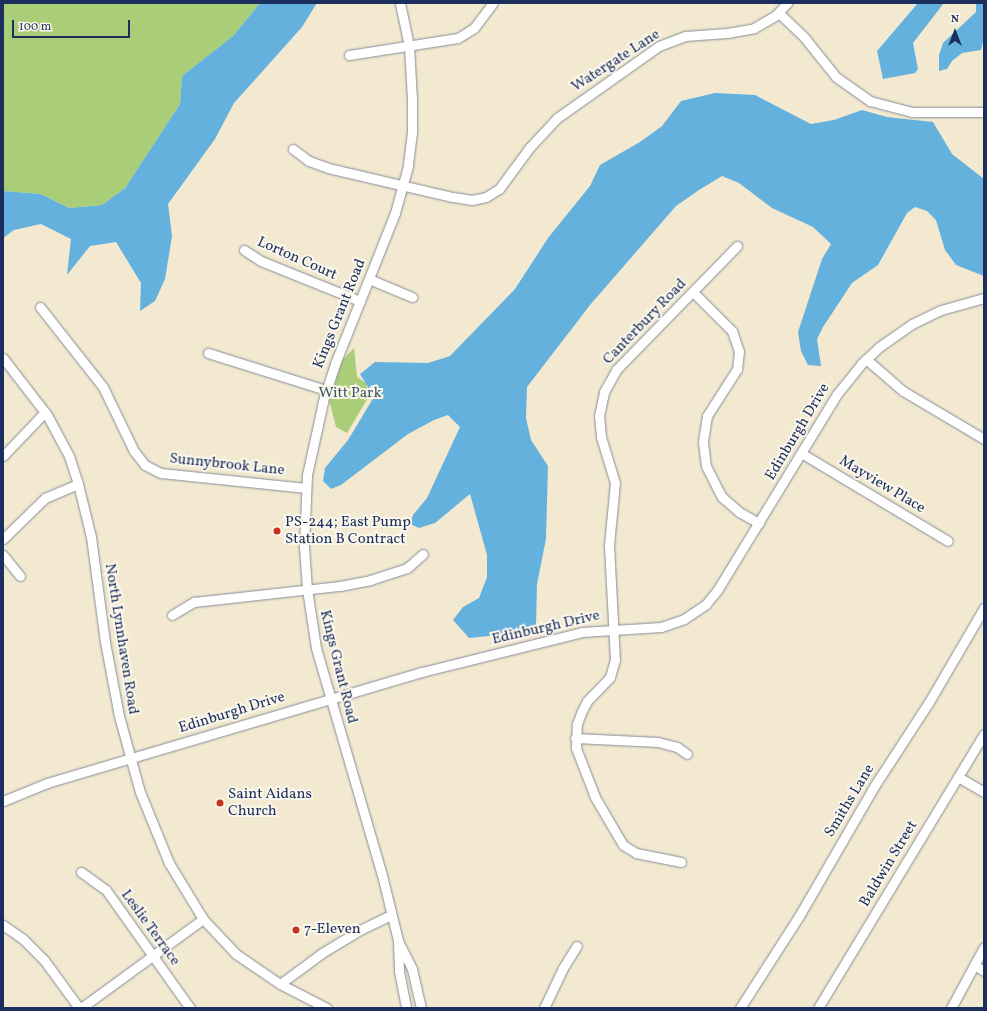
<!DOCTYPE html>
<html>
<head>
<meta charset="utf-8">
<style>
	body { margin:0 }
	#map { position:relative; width:987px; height:1011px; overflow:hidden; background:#f2e9d0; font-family:Vollkorn,serif }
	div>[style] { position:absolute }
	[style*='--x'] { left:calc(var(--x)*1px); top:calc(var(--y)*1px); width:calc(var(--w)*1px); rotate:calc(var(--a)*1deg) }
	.green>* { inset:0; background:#aace77 }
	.water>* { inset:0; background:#64b1de }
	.roads { filter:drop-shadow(0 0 1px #868c97) drop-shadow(0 0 1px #868c97) }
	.minor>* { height:9px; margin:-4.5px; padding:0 4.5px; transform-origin:4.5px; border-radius:4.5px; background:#fff }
	.dots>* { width:11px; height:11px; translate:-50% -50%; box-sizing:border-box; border:2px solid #fbf7ec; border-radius:50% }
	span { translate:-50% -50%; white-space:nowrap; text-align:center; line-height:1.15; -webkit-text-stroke:4px #fbf7ec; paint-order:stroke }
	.street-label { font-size:15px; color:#1b2f5e }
	.park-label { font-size:15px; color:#3f5764 }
	.poi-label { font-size:15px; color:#1b2f5e }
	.left { translate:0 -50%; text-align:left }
	.frame { position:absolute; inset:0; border:4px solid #1b2f5e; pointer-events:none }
	.north { position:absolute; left:935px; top:12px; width:40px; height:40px; -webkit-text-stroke:3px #fbf7ec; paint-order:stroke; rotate:0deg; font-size:11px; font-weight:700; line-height:16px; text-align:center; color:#1b2f5e }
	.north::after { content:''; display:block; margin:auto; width:14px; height:18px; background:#1b2f5e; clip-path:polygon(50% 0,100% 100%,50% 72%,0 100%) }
	.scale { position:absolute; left:12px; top:20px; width:118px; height:18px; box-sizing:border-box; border:2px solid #1b2f5e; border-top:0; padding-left:5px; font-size:12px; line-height:14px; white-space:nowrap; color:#1b2f5e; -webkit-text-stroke:3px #fbf7ec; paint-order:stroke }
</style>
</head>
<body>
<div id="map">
	<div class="green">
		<i style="clip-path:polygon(3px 3px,260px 3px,233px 36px,182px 76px,180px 104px,125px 188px,102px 205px,69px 208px,41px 194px,3px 191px)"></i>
		<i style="clip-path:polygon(354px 348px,357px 377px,366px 383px,369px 396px,347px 433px,336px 427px,329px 400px,343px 359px)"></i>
	</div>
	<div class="water">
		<i style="clip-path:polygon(260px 3px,317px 3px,302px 27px,234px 103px,215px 139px,168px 204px,172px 236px,165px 279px,155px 301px,140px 311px,141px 283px,116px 242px,90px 246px,67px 275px,71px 239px,41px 224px,14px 230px,3px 238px,3px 191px,41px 194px,69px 208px,102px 205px,125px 188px,180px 104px,182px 76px,233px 36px)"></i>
		<i style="clip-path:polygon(918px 3px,944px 3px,913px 43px,918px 69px,915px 73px,883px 79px,877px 51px)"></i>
		<i style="clip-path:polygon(976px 3px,984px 3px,984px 38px,981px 50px,962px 53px,952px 61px,947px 69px,939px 71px,939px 55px,943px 43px,976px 12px)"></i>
		<i style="clip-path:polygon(715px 93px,755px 95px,811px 124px,834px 120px,862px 110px,887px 117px,933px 122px,952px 154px,984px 179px,984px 276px,956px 265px,945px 250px,936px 220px,927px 211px,915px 207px,907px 213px,878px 265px,852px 283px,823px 327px,817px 339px,821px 366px,808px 365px,801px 351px,798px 332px,822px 259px,831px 244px,813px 227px,772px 208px,739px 183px,722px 176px,699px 190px,676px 206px,590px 305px,527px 387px,526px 418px,531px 440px,548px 466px,546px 539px,537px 584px,536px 626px,511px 634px,469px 638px,453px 620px,463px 607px,479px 598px,487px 577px,487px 555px,470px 494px,435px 523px,419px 528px,410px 524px,413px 515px,427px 498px,460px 427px,448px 415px,434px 420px,408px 434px,341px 485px,331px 489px,323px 481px,325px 468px,348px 440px,374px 397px,360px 374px,375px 362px,428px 363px,450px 356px,515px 289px,548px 238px,590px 186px,600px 165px,640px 142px,662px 126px,681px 101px)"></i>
	</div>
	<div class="roads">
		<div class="minor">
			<i style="--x:400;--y:3;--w:44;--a:78.2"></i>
			<i style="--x:409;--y:46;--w:53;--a:86.8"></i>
			<i style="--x:412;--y:99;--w:33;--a:90"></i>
			<i style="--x:412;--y:132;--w:34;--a:97"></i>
			<i style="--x:408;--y:166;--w:49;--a:105.5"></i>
			<i style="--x:395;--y:213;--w:162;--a:111.7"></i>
			<i style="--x:335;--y:364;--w:40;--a:108"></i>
			<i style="--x:323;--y:402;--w:75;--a:102.4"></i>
			<i style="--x:307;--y:475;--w:72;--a:92.4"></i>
			<i style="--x:304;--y:547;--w:42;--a:85.9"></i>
			<i style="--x:307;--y:589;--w:60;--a:81.3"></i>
			<i style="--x:316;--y:648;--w:236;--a:73.8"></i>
			<i style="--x:382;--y:875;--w:67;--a:76.2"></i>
			<i style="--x:398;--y:940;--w:31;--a:88"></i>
			<i style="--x:399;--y:971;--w:38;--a:79"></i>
			<i style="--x:779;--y:13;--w:35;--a:44"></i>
			<i style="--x:804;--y:37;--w:51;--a:51.3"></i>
			<i style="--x:836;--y:77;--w:42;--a:35.2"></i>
			<i style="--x:870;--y:101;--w:43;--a:14.7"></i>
			<i style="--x:912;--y:112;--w:72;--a:0"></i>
			<i style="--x:349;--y:55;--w:110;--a:-8.9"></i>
			<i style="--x:458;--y:38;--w:19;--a:-32"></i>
			<i style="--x:474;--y:28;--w:31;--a:-53"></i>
			<i style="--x:293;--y:149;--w:20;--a:37"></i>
			<i style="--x:309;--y:161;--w:20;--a:20"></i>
			<i style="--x:328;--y:168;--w:128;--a:13.1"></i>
			<i style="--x:453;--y:197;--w:19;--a:9"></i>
			<i style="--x:472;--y:200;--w:14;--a:-12"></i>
			<i style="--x:486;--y:197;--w:15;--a:-32"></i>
			<i style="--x:499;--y:189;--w:52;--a:-53.6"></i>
			<i style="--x:530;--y:147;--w:40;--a:-47"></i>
			<i style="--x:557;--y:118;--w:125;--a:-35.2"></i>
			<i style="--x:659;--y:46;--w:28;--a:-21"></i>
			<i style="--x:685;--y:36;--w:42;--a:-4.1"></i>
			<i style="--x:727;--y:33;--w:27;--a:-10"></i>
			<i style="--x:754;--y:28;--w:24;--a:-30"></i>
			<i style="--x:775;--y:16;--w:18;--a:-47"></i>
			<i style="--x:244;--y:250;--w:20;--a:33"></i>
			<i style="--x:261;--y:261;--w:107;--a:22"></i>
			<i style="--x:369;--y:279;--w:47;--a:22.7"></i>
			<i style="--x:693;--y:292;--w:55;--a:45"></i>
			<i style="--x:732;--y:331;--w:21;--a:71"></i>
			<i style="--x:739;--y:351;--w:18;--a:96"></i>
			<i style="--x:737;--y:369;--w:56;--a:122.6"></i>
			<i style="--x:707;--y:416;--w:26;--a:99"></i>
			<i style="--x:703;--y:442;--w:24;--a:83"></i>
			<i style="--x:706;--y:466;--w:35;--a:63"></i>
			<i style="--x:722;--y:497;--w:23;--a:41"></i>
			<i style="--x:739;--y:512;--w:23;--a:29"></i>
			<i style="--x:40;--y:307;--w:102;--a:51.8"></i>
			<i style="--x:103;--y:387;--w:71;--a:64.2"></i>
			<i style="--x:134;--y:451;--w:18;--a:52"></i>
			<i style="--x:145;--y:465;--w:18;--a:27"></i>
			<i style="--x:161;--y:473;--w:146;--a:5.9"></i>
			<i style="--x:208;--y:353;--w:124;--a:17.4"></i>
			<i style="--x:3;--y:358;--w:72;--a:52.3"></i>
			<i style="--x:47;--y:415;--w:47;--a:61.8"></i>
			<i style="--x:69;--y:456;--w:29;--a:72"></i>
			<i style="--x:78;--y:484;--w:55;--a:76.2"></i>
			<i style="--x:91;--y:537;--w:106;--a:82.4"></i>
			<i style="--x:105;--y:642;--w:75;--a:79.3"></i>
			<i style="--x:119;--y:716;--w:79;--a:74.6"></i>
			<i style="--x:140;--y:792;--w:77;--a:67.8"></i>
			<i style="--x:169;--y:863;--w:66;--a:58.7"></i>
			<i style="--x:203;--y:919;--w:48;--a:46.7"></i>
			<i style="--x:236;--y:954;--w:53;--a:34.3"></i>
			<i style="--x:280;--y:984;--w:53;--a:27.1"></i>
			<i style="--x:866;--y:359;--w:49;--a:40.9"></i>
			<i style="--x:903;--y:391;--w:94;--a:30.7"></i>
			<i style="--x:801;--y:453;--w:171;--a:30.9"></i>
			<i style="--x:3;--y:456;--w:61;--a:-46.3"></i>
			<i style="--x:3;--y:539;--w:59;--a:-44.3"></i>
			<i style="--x:45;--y:498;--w:36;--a:-23"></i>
			<i style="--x:3;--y:555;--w:27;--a:51"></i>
			<i style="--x:172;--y:615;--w:26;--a:-31"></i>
			<i style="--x:194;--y:602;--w:147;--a:-6.3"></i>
			<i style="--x:340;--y:586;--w:31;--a:-11"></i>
			<i style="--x:370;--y:580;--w:39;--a:-18"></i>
			<i style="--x:407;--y:568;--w:21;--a:-41"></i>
			<i style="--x:575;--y:738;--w:83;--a:2.8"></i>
			<i style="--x:658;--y:742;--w:20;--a:15"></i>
			<i style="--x:677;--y:747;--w:12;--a:35"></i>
			<i style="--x:958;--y:777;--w:30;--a:30"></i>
			<i style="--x:3;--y:801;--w:48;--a:-22.2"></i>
			<i style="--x:47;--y:783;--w:391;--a:-16.5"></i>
			<i style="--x:422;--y:672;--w:165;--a:-14"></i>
			<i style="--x:582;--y:632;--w:79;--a:-3.6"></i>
			<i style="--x:661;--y:627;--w:24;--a:-19"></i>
			<i style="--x:684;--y:619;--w:27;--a:-34"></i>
			<i style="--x:706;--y:604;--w:19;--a:-51"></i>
			<i style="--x:718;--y:589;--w:228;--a:-58.6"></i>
			<i style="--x:837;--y:394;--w:38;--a:-51"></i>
			<i style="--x:861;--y:364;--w:25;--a:-43"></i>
			<i style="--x:879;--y:347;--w:40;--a:-34.9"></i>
			<i style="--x:912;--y:324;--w:32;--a:-26"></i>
			<i style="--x:941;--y:310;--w:45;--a:-15.6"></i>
			<i style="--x:681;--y:862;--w:46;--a:-168.7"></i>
			<i style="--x:636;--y:853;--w:15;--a:-148"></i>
			<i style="--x:623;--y:845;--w:56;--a:-120.3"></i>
			<i style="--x:595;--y:797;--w:53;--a:-111.2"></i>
			<i style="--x:576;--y:748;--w:24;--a:-88"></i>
			<i style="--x:577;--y:724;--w:12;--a:-70"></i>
			<i style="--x:581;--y:713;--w:13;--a:-63"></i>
			<i style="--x:587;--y:701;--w:33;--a:-46"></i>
			<i style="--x:610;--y:677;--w:18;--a:-74"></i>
			<i style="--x:615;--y:660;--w:115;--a:-93"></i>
			<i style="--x:609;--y:545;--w:62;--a:-84.5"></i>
			<i style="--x:615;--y:483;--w:48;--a:-106.9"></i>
			<i style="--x:601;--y:437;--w:21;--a:-95"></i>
			<i style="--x:599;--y:416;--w:25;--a:-78"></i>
			<i style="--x:604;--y:392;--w:26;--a:-61"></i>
			<i style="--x:617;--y:369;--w:172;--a:-45.7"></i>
			<i style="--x:81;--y:872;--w:31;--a:36"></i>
			<i style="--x:106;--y:890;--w:145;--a:54.6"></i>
			<i style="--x:3;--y:925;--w:24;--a:35"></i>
			<i style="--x:23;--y:939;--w:30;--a:45"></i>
			<i style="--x:44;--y:960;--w:59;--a:53.9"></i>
			<i style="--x:399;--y:943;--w:29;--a:63"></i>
			<i style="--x:412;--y:969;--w:40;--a:77"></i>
			<i style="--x:974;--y:965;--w:12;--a:31"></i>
			<i style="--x:280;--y:984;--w:52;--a:-36.4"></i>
			<i style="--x:322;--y:953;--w:44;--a:-31.2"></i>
			<i style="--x:360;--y:930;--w:34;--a:-26"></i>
			<i style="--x:81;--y:1008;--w:151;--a:-36.1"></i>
			<i style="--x:544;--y:1008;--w:44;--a:-64.6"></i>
			<i style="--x:563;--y:968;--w:26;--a:-58"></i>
			<i style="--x:740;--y:1008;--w:109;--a:-57.3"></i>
			<i style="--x:799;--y:916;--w:151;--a:-59.9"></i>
			<i style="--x:875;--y:785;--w:99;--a:-57"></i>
			<i style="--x:929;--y:702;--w:109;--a:-59.7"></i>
			<i style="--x:818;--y:1008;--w:320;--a:-58.8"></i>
			<i style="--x:951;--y:1008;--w:69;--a:-61.6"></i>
		</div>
	</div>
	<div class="dots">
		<i style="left:277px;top:531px;background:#c8321e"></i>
		<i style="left:220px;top:803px;background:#c8321e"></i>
		<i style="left:296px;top:930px;background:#c8321e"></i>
	</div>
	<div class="street-label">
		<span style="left:616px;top:61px;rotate:-33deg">Watergate Lane</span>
		<span style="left:297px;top:259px;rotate:24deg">Lorton Court</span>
		<span style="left:340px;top:314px;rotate:-68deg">Kings Grant Road</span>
		<span style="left:645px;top:322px;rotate:-46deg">Canterbury Road</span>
		<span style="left:798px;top:432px;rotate:-59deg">Edinburgh Drive</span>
		<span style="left:227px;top:465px;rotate:6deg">Sunnybrook Lane</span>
		<span style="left:882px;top:485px;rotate:31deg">Mayview Place</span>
		<span style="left:546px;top:628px;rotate:-13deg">Edinburgh Drive</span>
		<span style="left:121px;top:639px;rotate:81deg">North Lynnhaven Road</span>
		<span style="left:338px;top:667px;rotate:76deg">Kings Grant Road</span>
		<span style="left:232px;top:713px;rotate:-17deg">Edinburgh Drive</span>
		<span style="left:850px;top:801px;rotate:-59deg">Smiths Lane</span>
		<span style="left:889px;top:864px;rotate:-59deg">Baldwin Street</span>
		<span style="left:150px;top:928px;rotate:54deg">Leslie Terrace</span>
	</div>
	<div class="park-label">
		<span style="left:350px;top:394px">Witt Park</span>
	</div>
	<div class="poi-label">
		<span class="left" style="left:285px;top:531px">PS-244; East Pump<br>Station B Contract</span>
		<span class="left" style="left:228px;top:803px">Saint Aidans<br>Church</span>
		<span class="left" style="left:304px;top:930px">7-Eleven</span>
	</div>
	<div class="frame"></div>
	<div class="north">N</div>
	<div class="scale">100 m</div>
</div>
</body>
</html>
